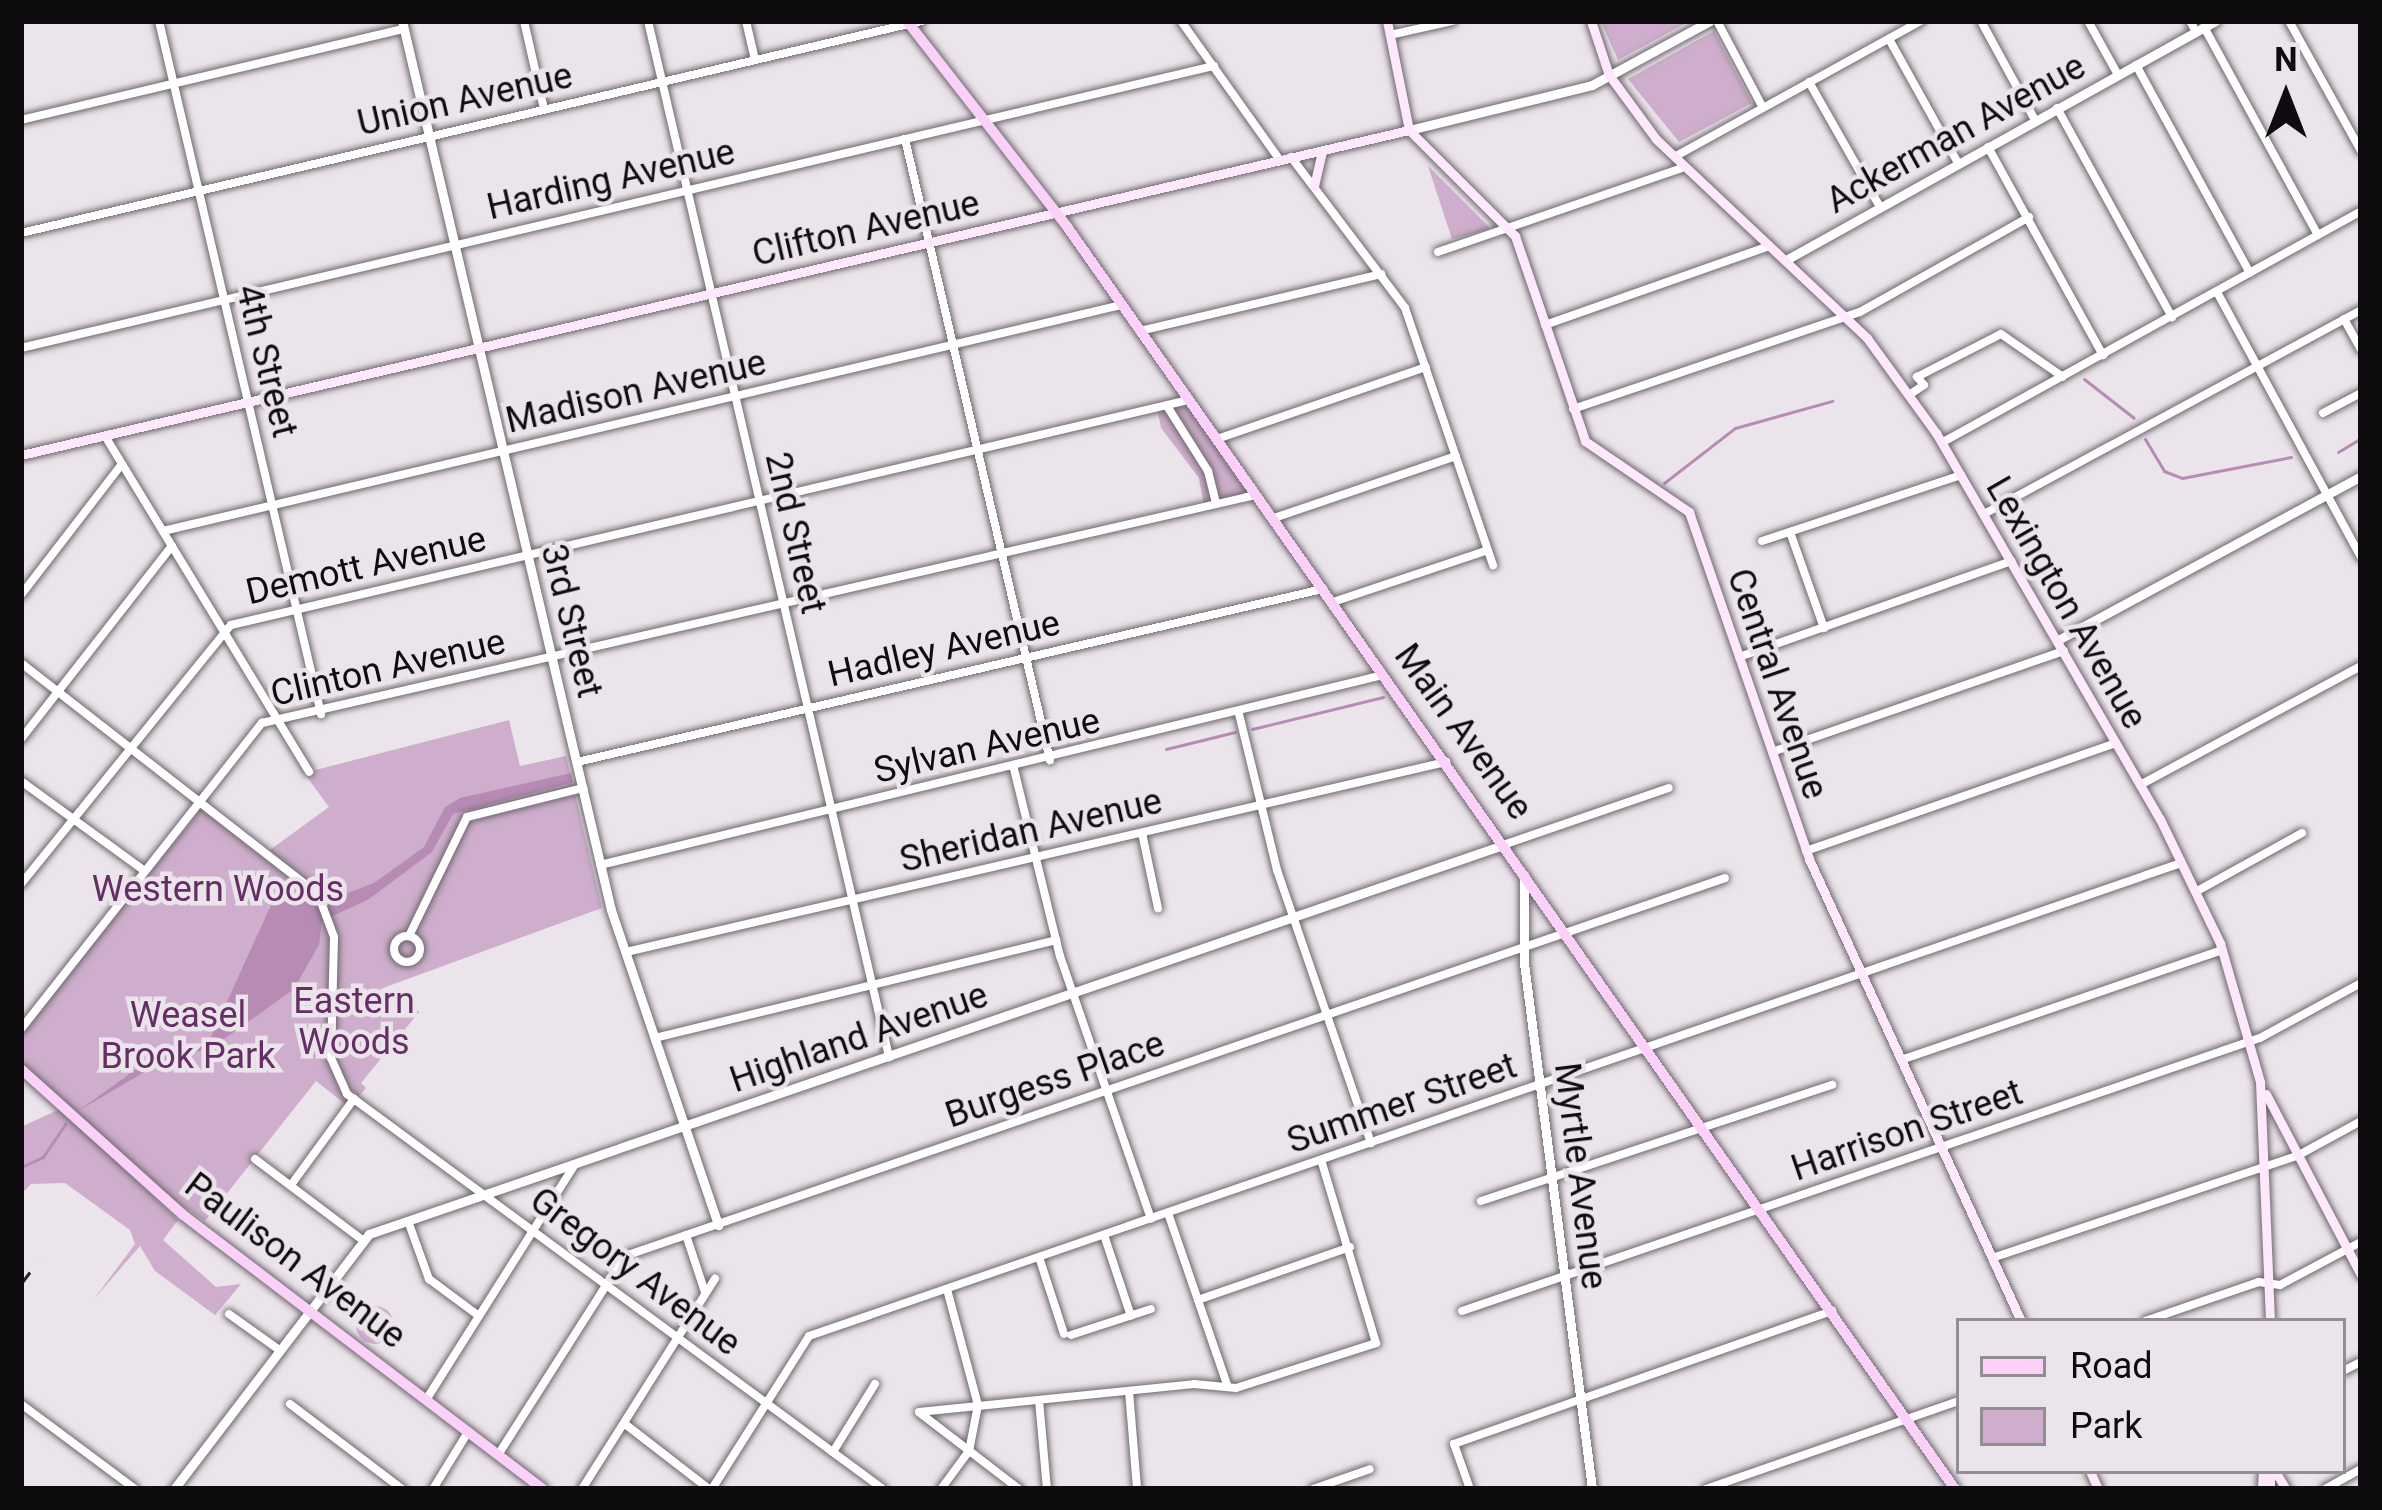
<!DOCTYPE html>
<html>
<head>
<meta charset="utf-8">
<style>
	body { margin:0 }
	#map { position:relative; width:2382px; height:1510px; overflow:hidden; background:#ebe5eb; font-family:Roboto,sans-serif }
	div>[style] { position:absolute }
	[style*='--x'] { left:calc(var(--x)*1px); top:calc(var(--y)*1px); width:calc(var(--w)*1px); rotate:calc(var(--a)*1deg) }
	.green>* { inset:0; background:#ceaecc }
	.round { border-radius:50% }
	.water>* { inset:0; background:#b88bb5 }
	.stream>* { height:3px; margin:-1.5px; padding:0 1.5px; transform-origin:1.5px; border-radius:1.5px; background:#b88bb5 }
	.roads { filter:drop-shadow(0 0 3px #6e686e) drop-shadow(0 0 3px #6e686e) }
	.minor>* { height:8px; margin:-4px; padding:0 4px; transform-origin:4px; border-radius:4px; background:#fff }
	.minor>.ring { margin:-4px; padding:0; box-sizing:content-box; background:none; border:8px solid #fff; border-radius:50% }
	.tertiary>* { height:9px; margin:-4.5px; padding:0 4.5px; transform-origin:4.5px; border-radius:4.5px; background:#fff }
	.secondary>* { height:9px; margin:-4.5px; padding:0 4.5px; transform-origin:4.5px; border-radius:4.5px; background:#fde8fc }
	.primary>* { height:10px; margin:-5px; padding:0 5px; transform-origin:5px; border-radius:5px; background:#fbd0f9 }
	.rail>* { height:3px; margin-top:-1.5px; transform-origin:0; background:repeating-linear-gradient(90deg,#252325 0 15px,transparent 0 30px) }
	span { translate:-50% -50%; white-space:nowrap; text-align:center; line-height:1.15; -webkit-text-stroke:9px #ebe5eb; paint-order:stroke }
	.street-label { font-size:36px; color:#0e0c0e }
	.park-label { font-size:36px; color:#652e64 }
	.frame { position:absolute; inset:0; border:24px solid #0e0c0e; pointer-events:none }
	.legend { position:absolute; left:1956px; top:1318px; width:390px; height:156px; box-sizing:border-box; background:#ebe5eb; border:3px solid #938e93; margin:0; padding:15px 21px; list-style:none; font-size:36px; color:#0e0c0e }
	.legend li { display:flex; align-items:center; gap:24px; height:60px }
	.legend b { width:60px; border:3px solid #938e93 }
	.north { position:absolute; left:2226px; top:36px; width:120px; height:120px; -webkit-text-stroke:9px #ebe5eb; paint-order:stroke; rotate:0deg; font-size:33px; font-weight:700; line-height:48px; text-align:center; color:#0e0c0e }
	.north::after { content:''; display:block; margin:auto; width:42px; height:54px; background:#0e0c0e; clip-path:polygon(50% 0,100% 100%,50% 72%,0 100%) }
</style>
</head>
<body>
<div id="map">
	<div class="green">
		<i style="clip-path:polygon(1601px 21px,1690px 21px,1618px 60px)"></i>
		<i style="clip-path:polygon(1714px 31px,1752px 103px,1679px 142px,1628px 79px)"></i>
		<i style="clip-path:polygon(1428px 166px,1489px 227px,1489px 229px,1452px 239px)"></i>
		<i style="clip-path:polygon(1188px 400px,1256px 495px,1204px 507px,1199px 478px,1161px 428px,1157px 408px)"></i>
		<i style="clip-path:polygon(509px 720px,520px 766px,566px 756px,602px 908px,383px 988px,419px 1012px,361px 1083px,366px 1088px,349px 1107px,316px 1081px,205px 1221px,114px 1159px,178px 1220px,163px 1240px,216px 1287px,241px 1284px,215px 1315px,155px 1271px,140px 1246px,94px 1299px,135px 1244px,130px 1230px,65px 1183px,31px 1184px,21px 1194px,21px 1127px,62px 1108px,21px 1069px,21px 1032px,201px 809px,263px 855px,329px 807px,304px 773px)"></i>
		<i class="round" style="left:356px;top:1306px;width:38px;height:38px"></i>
	</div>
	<div class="water">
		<i style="clip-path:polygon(571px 773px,573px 782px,453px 814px,432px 852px,369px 899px,322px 921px,319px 945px,294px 989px,213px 1047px,160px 1063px,78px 1111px,150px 1059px,209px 1041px,272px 903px,287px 895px,332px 899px,374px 883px,424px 847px,445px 807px,460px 798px)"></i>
	</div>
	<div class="stream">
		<i style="--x:2084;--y:379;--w:63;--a:38"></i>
		<i style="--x:2145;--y:439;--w:37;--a:59"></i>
		<i style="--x:2164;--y:471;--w:19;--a:21"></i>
		<i style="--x:2182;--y:478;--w:111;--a:-10.9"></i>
		<i style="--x:2338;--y:452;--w:27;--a:-31"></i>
		<i style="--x:1664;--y:483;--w:90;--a:-37.8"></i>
		<i style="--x:1735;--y:428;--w:101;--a:-15.6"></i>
		<i style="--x:1252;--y:729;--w:135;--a:-13.7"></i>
		<i style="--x:1166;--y:749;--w:71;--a:-13.8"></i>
		<i style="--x:21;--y:1167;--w:24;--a:-24"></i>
		<i style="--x:43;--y:1157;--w:40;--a:-56"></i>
	</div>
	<div class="roads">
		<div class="minor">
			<i style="--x:159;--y:21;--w:712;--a:76.84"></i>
			<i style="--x:524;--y:21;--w:90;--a:77.2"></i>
			<i style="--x:648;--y:21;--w:1064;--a:76.9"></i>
			<i style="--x:746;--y:21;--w:40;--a:77"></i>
			<i style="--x:1181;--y:21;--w:169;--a:54.6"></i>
			<i style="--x:1717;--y:21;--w:98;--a:62.1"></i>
			<i style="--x:1981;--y:21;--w:113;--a:61.4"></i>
			<i style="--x:2088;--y:21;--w:62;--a:60.9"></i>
			<i style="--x:2190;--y:21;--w:13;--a:61"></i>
			<i style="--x:2289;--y:21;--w:149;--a:61"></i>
			<i style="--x:2204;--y:27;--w:237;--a:61.3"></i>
			<i style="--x:1390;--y:35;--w:64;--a:-12.7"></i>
			<i style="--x:1889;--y:39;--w:142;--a:60.9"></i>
			<i style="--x:2136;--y:65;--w:237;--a:61.3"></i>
			<i style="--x:1809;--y:82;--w:144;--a:60.4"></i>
			<i style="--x:2057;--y:108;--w:239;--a:61.2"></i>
			<i style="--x:21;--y:120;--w:394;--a:-13.4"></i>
			<i style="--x:905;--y:139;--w:638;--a:76.86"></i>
			<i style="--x:1988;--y:147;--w:238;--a:61.1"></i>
			<i style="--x:1676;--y:156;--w:280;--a:-28.9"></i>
			<i style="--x:1291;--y:157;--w:189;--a:52.9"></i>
			<i style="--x:1405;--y:308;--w:272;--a:71.1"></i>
			<i style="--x:21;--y:233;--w:925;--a:-13.25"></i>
			<i style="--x:1438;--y:252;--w:261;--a:-19"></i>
			<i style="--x:2217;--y:292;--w:302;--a:61.5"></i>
			<i style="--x:2344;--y:319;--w:35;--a:61"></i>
			<i style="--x:1545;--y:325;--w:238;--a:-19.4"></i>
			<i style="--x:1140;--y:331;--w:248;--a:-13.3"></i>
			<i style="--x:21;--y:348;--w:1226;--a:-13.3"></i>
			<i style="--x:1909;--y:395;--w:18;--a:-34"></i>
			<i style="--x:1924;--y:385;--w:11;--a:-131"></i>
			<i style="--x:1917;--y:377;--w:94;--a:-27.1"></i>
			<i style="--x:2001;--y:334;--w:75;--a:34.7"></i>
			<i style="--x:1167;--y:406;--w:77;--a:57.8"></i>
			<i style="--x:1208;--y:471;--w:34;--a:76"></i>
			<i style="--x:1573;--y:409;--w:303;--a:-18.7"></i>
			<i style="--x:1860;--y:312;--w:194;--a:-29.3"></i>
			<i style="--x:2323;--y:413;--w:43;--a:-27.8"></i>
			<i style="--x:105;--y:436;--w:393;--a:58.7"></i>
			<i style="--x:1217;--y:439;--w:221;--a:-19"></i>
			<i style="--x:1943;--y:442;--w:478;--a:-28.9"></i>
			<i style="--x:1984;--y:514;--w:429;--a:-28.4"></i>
			<i style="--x:1274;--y:518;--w:192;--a:-18.8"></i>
			<i style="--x:163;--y:531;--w:984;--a:-13.27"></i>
			<i style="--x:1790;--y:532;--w:102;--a:70.5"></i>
			<i style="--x:1762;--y:541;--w:210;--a:-18.3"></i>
			<i style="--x:21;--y:595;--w:165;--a:-52.4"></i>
			<i style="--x:1333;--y:602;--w:163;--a:-18.5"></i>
			<i style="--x:1739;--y:657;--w:289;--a:-19.4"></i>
			<i style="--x:21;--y:663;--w:376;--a:37.9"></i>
			<i style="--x:318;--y:894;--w:46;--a:69.6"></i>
			<i style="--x:334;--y:937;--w:121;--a:91.4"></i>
			<i style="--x:331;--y:1058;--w:39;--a:66"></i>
			<i style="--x:347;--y:1094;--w:666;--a:36.39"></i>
			<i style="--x:1239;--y:714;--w:161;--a:76.3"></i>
			<i style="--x:1277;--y:870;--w:289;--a:71"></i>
			<i style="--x:21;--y:739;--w:245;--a:-52"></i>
			<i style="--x:1772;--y:752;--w:309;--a:-19.1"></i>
			<i style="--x:577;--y:762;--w:766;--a:-13.06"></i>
			<i style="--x:1014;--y:769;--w:193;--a:76.2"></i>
			<i style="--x:1060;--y:956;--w:278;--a:70.9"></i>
			<i style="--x:21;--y:781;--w:153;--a:36"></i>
			<i style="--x:2140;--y:785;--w:251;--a:-28.3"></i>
			<i style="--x:1142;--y:833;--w:77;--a:78"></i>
			<i style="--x:1506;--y:844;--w:172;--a:-19"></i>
			<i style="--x:1806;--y:851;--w:328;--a:-19.2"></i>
			<i style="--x:600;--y:865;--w:806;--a:-13.64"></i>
			<i style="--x:21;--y:884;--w:333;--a:-51"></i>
			<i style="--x:231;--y:625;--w:983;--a:-13.23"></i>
			<i style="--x:2197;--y:891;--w:120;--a:-28.9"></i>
			<i class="ring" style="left:394px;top:936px;width:18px;height:18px"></i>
			<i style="--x:409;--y:936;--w:132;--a:-64"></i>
			<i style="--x:467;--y:817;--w:120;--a:-14"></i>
			<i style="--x:626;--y:952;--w:842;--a:-13.05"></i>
			<i style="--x:21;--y:1029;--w:390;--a:-51.8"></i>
			<i style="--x:262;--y:723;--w:1020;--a:-12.92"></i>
			<i style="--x:655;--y:1038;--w:413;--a:-13.7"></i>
			<i style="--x:1901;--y:1060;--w:339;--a:-18.9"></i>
			<i style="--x:255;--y:1159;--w:136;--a:37"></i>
			<i style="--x:291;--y:1185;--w:107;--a:-53.8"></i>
			<i style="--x:1481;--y:1201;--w:370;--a:-18.3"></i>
			<i style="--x:1168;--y:1213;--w:184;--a:71"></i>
			<i style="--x:408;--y:1221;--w:62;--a:70.1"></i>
			<i style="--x:429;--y:1279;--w:62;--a:36.5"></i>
			<i style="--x:686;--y:1235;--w:60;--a:71.6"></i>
			<i style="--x:1104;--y:1235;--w:85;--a:71.6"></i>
			<i style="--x:1039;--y:1257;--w:81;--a:72"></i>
			<i style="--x:1992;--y:1258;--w:322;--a:-18.5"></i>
			<i style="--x:2297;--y:1156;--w:73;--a:-28.7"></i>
			<i style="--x:1198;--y:1300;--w:161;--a:-19.2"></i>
			<i style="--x:1462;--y:1311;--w:843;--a:-18.89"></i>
			<i style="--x:2260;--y:1038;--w:115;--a:-28.6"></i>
			<i style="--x:229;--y:1314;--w:60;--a:35.5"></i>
			<i style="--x:2145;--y:1321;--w:120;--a:-18.9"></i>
			<i style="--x:2259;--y:1282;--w:21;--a:8"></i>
			<i style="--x:2280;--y:1285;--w:92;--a:-28"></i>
			<i style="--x:1071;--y:1335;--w:84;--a:-18"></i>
			<i style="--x:2343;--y:1371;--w:20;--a:-27"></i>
			<i style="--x:1129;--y:1391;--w:98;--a:85.3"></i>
			<i style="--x:426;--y:1400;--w:279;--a:-57.7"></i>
			<i style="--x:1039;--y:1400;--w:89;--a:84.9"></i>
			<i style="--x:21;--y:1404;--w:142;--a:36.7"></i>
			<i style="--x:290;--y:1404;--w:141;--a:37.2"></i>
			<i style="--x:919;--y:1412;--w:276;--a:-5.8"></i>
			<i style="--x:1194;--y:1384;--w:42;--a:5.4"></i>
			<i style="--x:1236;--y:1388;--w:147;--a:-17.8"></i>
			<i style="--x:1376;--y:1343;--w:191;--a:-106.7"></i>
			<i style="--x:920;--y:1413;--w:125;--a:37.5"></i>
			<i style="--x:625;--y:1424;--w:106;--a:37.7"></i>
			<i style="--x:833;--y:1452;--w:80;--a:-58.3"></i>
			<i style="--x:498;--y:1455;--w:236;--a:-57.5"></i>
			<i style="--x:625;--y:1256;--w:1163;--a:-18.96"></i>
			<i style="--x:433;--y:1489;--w:67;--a:-58.4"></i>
			<i style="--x:582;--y:1489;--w:249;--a:-57.7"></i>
			<i style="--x:712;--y:1489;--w:181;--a:-57.6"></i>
			<i style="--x:809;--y:1336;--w:1451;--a:-19.02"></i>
			<i style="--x:941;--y:1489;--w:47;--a:-53.6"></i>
			<i style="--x:969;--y:1451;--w:47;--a:-78.9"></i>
			<i style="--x:978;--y:1405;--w:120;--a:-105"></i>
			<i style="--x:1313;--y:1489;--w:60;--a:-19.3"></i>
			<i style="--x:1470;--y:1489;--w:48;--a:-109.6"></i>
			<i style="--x:1454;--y:1444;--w:401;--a:-19.4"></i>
			<i style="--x:1706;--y:1489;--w:268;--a:-19.2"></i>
			<i style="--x:2325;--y:1489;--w:41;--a:-29.1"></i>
		</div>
		<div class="tertiary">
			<i style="--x:402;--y:21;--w:913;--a:76.77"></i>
			<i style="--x:611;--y:910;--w:333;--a:71.2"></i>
			<i style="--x:1409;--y:130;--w:188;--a:-13.8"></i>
			<i style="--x:1592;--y:85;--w:134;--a:-28.5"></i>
			<i style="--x:1786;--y:260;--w:491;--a:-29.1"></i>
			<i style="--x:2058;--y:640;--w:345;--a:-28.4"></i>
			<i style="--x:1524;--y:875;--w:88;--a:90"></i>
			<i style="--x:1524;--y:963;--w:530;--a:82.63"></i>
			<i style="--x:174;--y:1489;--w:321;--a:-52.6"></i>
			<i style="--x:369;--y:1234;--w:1202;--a:-18.93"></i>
		</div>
		<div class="secondary">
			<i style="--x:1387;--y:21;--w:111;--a:78.6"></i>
			<i style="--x:1591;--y:21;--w:57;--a:71.6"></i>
			<i style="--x:1609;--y:75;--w:79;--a:53.7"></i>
			<i style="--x:1656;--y:139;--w:290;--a:43.3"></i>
			<i style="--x:1867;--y:338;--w:117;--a:54"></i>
			<i style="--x:1936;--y:433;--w:446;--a:59.9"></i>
			<i style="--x:2160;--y:819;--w:138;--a:64.2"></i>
			<i style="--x:2220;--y:943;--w:145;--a:73.9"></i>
			<i style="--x:2260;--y:1082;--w:239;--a:87.6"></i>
			<i style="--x:1409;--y:130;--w:150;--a:45"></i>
			<i style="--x:1515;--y:236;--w:217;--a:71.1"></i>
			<i style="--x:1585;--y:441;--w:126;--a:34.3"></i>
			<i style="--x:1689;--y:512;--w:367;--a:70.9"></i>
			<i style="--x:1809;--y:859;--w:508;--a:65.35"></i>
			<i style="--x:1314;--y:186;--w:36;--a:-77"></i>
			<i style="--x:21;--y:455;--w:1426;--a:-13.18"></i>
			<i style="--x:2266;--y:1094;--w:204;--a:62.3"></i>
			<i style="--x:2090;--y:1471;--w:20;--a:66"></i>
			<i style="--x:2275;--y:1471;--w:21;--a:59"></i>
			<i style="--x:2262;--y:1489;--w:18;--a:-87"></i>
			<i style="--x:2270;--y:1489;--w:18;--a:-90"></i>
		</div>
		<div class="primary">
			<i style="--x:907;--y:21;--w:262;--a:52.1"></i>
			<i style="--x:1068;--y:228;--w:1542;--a:54.88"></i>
			<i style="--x:21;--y:1069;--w:217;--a:42"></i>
			<i style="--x:182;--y:1214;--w:454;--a:37.3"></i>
		</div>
	</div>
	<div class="rail">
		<i style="--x:21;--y:1284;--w:30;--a:-53"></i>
	</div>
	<div class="street-label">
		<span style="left:465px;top:100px;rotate:-13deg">Union Avenue</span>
		<span style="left:1956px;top:134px;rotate:-29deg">Ackerman Avenue</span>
		<span style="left:611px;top:180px;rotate:-13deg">Harding Avenue</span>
		<span style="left:866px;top:229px;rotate:-13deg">Clifton Avenue</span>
		<span style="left:266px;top:361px;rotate:76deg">4th Street</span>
		<span style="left:636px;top:392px;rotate:-13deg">Madison Avenue</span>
		<span style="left:795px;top:533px;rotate:77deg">2nd Street</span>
		<span style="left:366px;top:566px;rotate:-13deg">Demott Avenue</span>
		<span style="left:2066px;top:603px;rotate:60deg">Lexington Avenue</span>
		<span style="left:571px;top:621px;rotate:76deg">3rd Street</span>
		<span style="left:944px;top:649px;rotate:-13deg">Hadley Avenue</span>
		<span style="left:388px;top:668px;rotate:-13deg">Clinton Avenue</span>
		<span style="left:1777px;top:684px;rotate:71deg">Central Avenue</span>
		<span style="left:1463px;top:732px;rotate:54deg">Main Avenue</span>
		<span style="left:987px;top:746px;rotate:-13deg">Sylvan Avenue</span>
		<span style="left:1031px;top:831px;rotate:-13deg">Sheridan Avenue</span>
		<span style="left:859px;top:1038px;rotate:-19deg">Highland Avenue</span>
		<span style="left:1055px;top:1080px;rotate:-19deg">Burgess Place</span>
		<span style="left:1402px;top:1104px;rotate:-19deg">Summer Street</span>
		<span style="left:1907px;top:1131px;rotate:-19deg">Harrison Street</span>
		<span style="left:1580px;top:1176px;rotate:83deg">Myrtle Avenue</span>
		<span style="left:295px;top:1261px;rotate:37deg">Paulison Avenue</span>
		<span style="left:635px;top:1272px;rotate:37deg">Gregory Avenue</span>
	</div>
	<div class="park-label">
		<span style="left:218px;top:890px">Western Woods</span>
		<span style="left:354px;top:1022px">Eastern<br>Woods</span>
		<span style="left:188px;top:1036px">Weasel<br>Brook Park</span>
	</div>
	<div class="frame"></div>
	<ul class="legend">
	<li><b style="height:15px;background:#fbd0f9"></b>Road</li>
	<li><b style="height:33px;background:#ceaecc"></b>Park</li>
	</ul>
	<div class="north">N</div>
</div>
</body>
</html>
